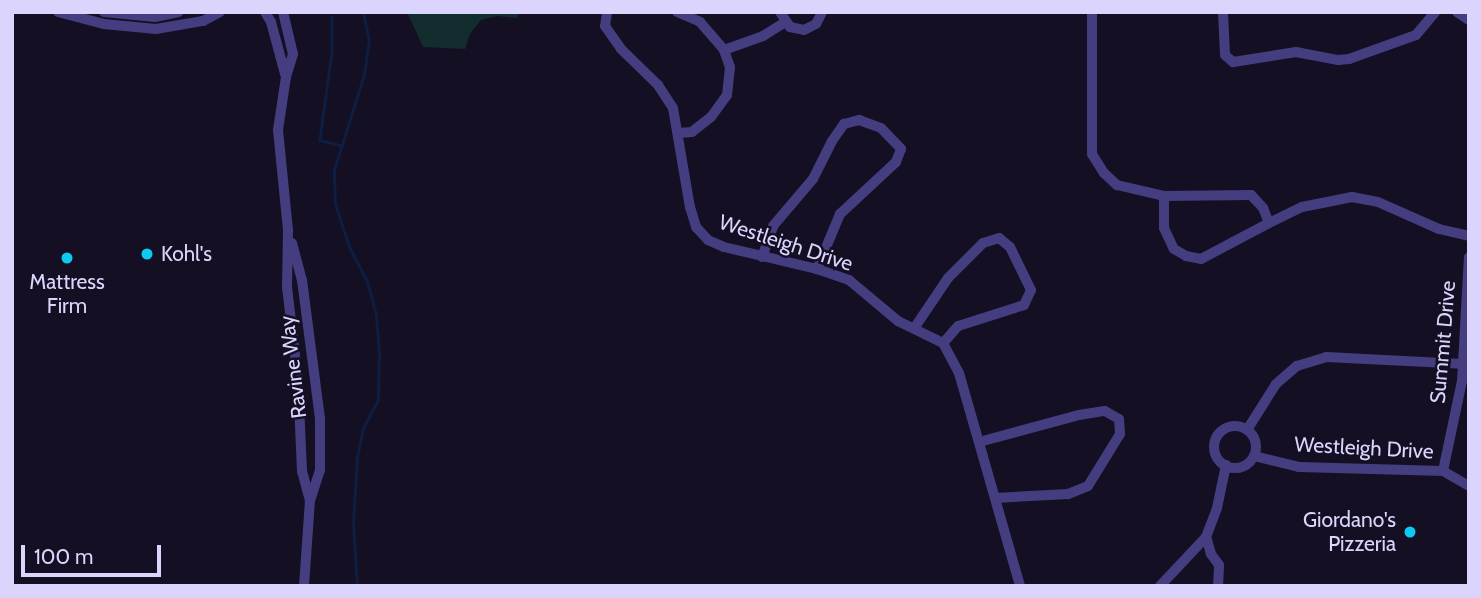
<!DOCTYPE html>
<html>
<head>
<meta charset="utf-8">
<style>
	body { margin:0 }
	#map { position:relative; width:1481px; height:598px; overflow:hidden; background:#140f23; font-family:Cabin,sans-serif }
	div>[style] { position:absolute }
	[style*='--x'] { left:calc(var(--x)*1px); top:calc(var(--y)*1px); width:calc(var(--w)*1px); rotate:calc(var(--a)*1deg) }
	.green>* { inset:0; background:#132c2d }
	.stream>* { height:2.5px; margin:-1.25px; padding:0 1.25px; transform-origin:1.25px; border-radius:1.25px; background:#0e1e43 }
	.street>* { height:10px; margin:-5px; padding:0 5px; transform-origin:5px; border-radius:5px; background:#443d80 }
	.street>.ring { margin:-5px; padding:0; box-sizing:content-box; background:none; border:10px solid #443d80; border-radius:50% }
	.dots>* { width:19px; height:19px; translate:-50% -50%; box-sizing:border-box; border:4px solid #140f23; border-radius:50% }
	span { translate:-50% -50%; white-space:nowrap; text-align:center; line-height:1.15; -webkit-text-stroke:5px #140f23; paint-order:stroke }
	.street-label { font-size:21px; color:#dbd4fd }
	.poi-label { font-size:21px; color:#dbd4fd }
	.left { translate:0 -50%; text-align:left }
	.right { translate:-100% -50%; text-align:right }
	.frame { position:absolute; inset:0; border:14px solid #dbd4fd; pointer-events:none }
	.scale { position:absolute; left:21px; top:545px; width:140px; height:32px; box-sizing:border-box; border:4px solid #dbd4fd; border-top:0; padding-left:9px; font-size:21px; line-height:24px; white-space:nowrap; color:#dbd4fd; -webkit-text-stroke:5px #140f23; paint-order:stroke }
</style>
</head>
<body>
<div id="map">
	<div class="green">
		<i style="clip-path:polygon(407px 12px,520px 12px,517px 18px,497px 16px,481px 20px,470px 34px,465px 49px,423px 47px)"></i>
	</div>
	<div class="stream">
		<i style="--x:332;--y:17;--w:35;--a:90"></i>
		<i style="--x:332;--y:52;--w:89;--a:97.8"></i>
		<i style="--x:320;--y:140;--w:21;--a:14"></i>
		<i style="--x:357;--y:586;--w:62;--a:-93.7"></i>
		<i style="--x:353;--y:524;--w:67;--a:-86.6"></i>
		<i style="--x:357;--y:457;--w:30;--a:-78"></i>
		<i style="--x:363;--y:428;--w:32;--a:-62"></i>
		<i style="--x:378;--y:400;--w:49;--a:-88.8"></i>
		<i style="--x:379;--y:351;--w:36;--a:-95"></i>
		<i style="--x:376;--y:315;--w:34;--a:-105"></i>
		<i style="--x:367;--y:282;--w:39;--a:-117"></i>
		<i style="--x:349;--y:247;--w:45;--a:-108"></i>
		<i style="--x:335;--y:204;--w:34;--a:-92"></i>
		<i style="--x:334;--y:170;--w:100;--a:-72.5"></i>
		<i style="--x:364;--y:75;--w:34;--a:-82"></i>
		<i style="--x:369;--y:41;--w:30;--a:-102"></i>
	</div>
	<div class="street">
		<i style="--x:58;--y:12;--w:48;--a:14.6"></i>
		<i style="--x:104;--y:24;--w:52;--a:5.5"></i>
		<i style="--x:156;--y:29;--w:48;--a:-9.7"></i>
		<i style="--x:203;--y:21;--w:19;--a:-28"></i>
		<i style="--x:104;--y:12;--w:51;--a:5.6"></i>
		<i style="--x:155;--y:17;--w:24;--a:-12"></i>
		<i style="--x:265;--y:12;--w:12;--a:59"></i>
		<i style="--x:271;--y:22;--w:54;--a:74.9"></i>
		<i style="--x:283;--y:12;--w:43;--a:76.6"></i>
		<i style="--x:293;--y:54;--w:24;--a:107"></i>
		<i style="--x:286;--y:77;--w:54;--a:98.6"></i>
		<i style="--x:278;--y:130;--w:100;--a:84.3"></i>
		<i style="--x:288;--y:230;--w:57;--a:91"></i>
		<i style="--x:287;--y:287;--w:94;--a:83.3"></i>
		<i style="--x:298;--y:380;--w:91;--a:87.5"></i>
		<i style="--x:302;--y:471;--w:30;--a:75"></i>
		<i style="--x:607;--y:12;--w:14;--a:98"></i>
		<i style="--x:605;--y:26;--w:28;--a:55"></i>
		<i style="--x:621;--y:49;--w:52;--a:44.2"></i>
		<i style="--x:658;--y:85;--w:27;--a:57"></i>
		<i style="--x:673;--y:108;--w:100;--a:80.3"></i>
		<i style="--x:690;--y:207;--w:21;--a:73"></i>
		<i style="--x:696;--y:227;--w:18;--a:47"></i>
		<i style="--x:708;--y:240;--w:17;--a:24"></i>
		<i style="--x:724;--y:247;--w:96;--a:13.3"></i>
		<i style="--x:817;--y:269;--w:34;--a:19"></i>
		<i style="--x:849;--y:280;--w:64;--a:39.9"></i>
		<i style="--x:898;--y:321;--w:50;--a:26.1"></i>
		<i style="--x:943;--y:343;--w:34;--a:62"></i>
		<i style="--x:959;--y:373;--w:222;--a:74"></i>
		<i style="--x:677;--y:12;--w:25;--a:23"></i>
		<i style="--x:700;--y:22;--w:37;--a:49"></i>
		<i style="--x:724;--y:50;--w:18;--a:71"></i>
		<i style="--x:730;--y:67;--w:28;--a:96"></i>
		<i style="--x:727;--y:95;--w:27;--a:126"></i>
		<i style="--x:711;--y:117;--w:24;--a:142"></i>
		<i style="--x:692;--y:132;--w:13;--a:176"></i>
		<i style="--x:780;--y:12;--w:18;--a:56"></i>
		<i style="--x:790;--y:27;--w:14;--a:12"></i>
		<i style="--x:804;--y:30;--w:13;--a:-27"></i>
		<i style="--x:816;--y:24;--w:13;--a:-63"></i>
		<i style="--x:1092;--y:12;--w:142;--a:90"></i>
		<i style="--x:1092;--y:154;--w:22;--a:58"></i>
		<i style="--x:1104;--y:173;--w:18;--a:43"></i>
		<i style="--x:1117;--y:185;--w:48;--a:13.2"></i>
		<i style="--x:1164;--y:196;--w:87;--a:-0.7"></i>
		<i style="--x:1251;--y:195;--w:18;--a:47"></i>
		<i style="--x:1263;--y:208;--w:16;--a:68"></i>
		<i style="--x:1269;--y:223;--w:37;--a:-26"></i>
		<i style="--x:1302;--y:207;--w:51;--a:-11.3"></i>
		<i style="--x:1352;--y:197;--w:26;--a:11"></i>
		<i style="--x:1378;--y:202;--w:67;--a:23.9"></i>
		<i style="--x:1439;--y:229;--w:31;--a:13"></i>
		<i style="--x:1223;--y:12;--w:43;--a:87.3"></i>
		<i style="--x:1225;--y:55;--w:11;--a:41"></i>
		<i style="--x:1233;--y:62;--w:64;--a:-9"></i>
		<i style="--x:1296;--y:52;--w:43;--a:10.8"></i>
		<i style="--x:1338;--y:60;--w:11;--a:-5"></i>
		<i style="--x:1349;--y:59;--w:71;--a:-19.7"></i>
		<i style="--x:1416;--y:35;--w:30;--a:-50"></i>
		<i style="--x:1457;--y:12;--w:14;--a:34"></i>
		<i style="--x:724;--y:50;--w:41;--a:-19.7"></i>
		<i style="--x:763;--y:36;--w:26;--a:-32"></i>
		<i style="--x:1164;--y:196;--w:32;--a:90"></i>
		<i style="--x:1164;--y:228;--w:23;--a:65"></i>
		<i style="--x:1174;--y:249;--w:14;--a:30"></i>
		<i style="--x:1186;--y:256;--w:15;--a:11"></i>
		<i style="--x:1201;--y:259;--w:77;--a:-27.9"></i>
		<i style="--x:292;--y:243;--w:38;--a:75"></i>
		<i style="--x:302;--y:280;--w:140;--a:82.6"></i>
		<i style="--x:320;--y:419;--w:51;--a:90"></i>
		<i style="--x:320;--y:470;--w:32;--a:108"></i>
		<i style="--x:310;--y:500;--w:86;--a:94"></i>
		<i style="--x:762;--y:257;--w:33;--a:-70"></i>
		<i style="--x:773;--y:226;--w:62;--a:-49.6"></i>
		<i style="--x:813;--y:179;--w:42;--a:-63.4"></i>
		<i style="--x:832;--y:141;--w:21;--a:-55"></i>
		<i style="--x:844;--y:124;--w:16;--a:-15"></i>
		<i style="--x:859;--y:120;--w:23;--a:20"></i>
		<i style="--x:881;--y:128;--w:29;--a:46"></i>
		<i style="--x:901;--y:149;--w:14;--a:111"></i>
		<i style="--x:896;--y:162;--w:76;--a:137.1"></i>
		<i style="--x:840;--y:214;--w:60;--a:112.7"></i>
		<i style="--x:915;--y:327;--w:59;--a:-56"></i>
		<i style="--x:948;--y:278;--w:49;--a:-45"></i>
		<i style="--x:983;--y:243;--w:17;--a:-17"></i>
		<i style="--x:999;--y:238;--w:14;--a:39"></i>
		<i style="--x:1010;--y:247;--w:48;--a:64"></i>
		<i style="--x:1031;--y:290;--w:17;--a:115"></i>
		<i style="--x:1024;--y:305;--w:69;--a:162.3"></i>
		<i style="--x:958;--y:326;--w:23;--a:131"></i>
		<i class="ring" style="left:1214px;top:426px;width:32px;height:32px"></i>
		<i style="--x:1247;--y:430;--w:54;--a:-57.8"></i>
		<i style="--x:1276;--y:384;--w:28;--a:-41"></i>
		<i style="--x:1297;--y:366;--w:30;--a:-17"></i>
		<i style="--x:1326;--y:357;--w:136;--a:2.9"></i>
		<i style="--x:979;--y:442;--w:104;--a:-15.1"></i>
		<i style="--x:1079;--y:415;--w:26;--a:-9"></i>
		<i style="--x:1105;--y:411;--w:16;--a:30"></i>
		<i style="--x:1119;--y:419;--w:15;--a:86"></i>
		<i style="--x:1120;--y:434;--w:61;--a:121.6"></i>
		<i style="--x:1088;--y:486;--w:22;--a:158"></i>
		<i style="--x:1068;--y:494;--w:73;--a:176.9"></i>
		<i style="--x:1254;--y:456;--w:46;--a:13.7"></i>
		<i style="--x:1299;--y:467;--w:144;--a:1.6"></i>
		<i style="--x:1443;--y:471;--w:30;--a:30"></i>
		<i style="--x:1443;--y:471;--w:92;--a:-78.1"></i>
		<i style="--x:1462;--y:381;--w:124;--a:-86.8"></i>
		<i style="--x:1160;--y:586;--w:67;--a:-46.8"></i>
		<i style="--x:1218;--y:586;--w:21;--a:-87"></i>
		<i style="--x:1219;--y:565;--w:14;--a:-126"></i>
		<i style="--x:1211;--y:554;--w:18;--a:-106"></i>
		<i style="--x:1206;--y:537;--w:31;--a:-69"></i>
		<i style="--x:1217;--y:508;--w:44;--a:-78.2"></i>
	</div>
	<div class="dots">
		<i style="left:147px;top:254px;background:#0ccaf0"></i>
		<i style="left:67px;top:258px;background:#0ccaf0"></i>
		<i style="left:1410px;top:532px;background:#0ccaf0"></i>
	</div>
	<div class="street-label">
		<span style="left:786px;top:243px;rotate:18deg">Westleigh Drive</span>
		<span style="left:1443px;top:342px;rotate:-85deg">Summit Drive</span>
		<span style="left:293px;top:367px;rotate:-97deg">Ravine Way</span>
		<span style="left:1364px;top:448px;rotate:3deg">Westleigh Drive</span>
	</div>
	<div class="poi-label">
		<span class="left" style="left:161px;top:254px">Kohl's</span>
		<span style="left:67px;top:294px">Mattress<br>Firm</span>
		<span class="right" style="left:1396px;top:532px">Giordano's<br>Pizzeria</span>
	</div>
	<div class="frame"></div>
	<div class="scale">100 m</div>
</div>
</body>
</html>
